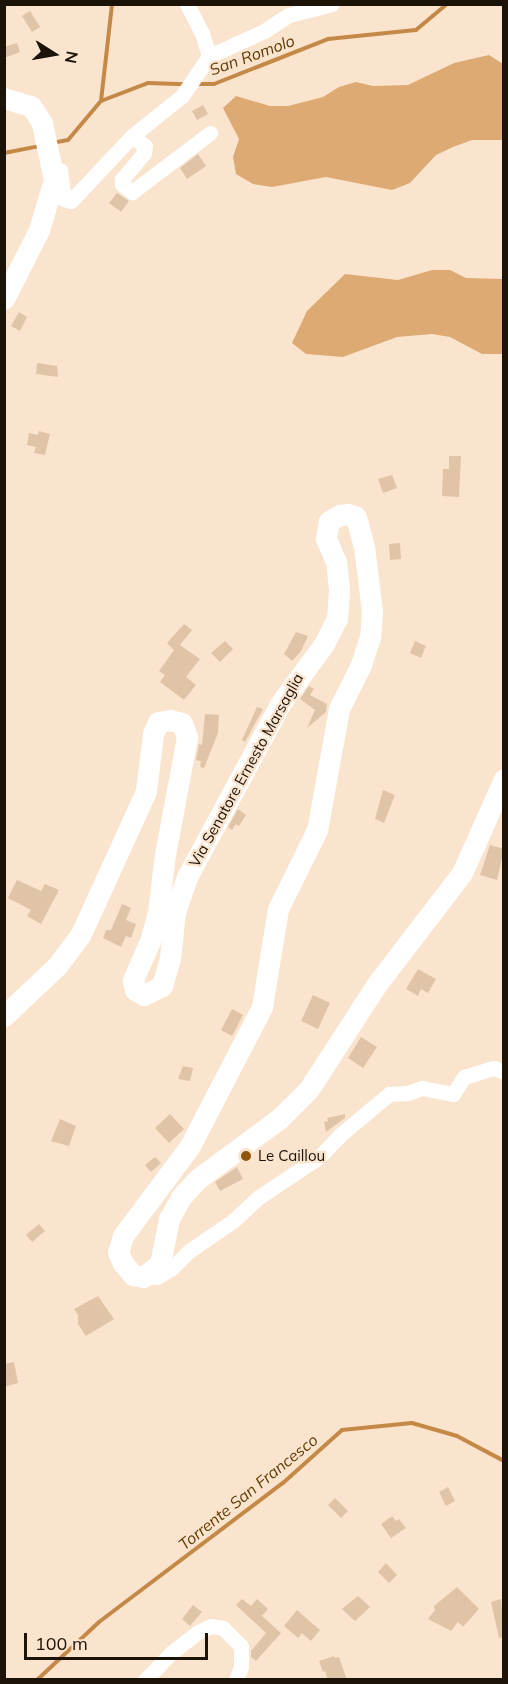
<!DOCTYPE html>
<html>
<head>
<meta charset="utf-8">
<style>
	body { margin:0 }
	#map { position:relative; width:508px; height:1684px; overflow:hidden; background:#fbe4cd; font-family:Mulish,sans-serif }
	div>[style] { position:absolute }
	[style*='--x'] { left:calc(var(--x)*1px); top:calc(var(--y)*1px); width:calc(var(--w)*1px); rotate:calc(var(--a)*1deg) }
	.green>* { inset:0; background:#deaa73 }
	.stream>* { height:4px; margin:-2px; padding:0 2px; transform-origin:2px; border-radius:2px; background:#c48947 }
	.building>* { inset:0; background:#e0c4a8 }
	.street>* { height:15px; margin:-7.5px; padding:0 7.5px; transform-origin:7.5px; border-radius:7.5px; background:#fff }
	.secondary>* { height:21px; margin:-10.5px; padding:0 10.5px; transform-origin:10.5px; border-radius:10.5px; background:#fff }
	.dots>* { width:16px; height:16px; translate:-50% -50%; box-sizing:border-box; border:3px solid #fbe4cd; border-radius:50% }
	span { translate:-50% -50%; white-space:nowrap; text-align:center; line-height:1.15; -webkit-text-stroke:4.5px #fbe4cd; paint-order:stroke }
	.street-label { font-size:15px; color:#1b1208 }
	.poi-label { font-size:15px; color:#1b1208 }
	.left { translate:0 -50%; text-align:left }
	.water-label { font-size:16px; color:#613902; font-style:italic }
	.frame { position:absolute; inset:0; border:6px solid #1b1208; pointer-events:none }
	.north { position:absolute; left:24px; top:24px; width:60px; height:60px; -webkit-text-stroke:4px #fbe4cd; paint-order:stroke; rotate:101deg; font-size:16px; font-weight:700; line-height:24px; text-align:center; color:#1b1208 }
	.north::after { content:''; display:block; margin:auto; width:21px; height:27px; background:#1b1208; clip-path:polygon(50% 0,100% 100%,50% 72%,0 100%) }
	.scale { position:absolute; left:24px; top:1633px; width:184px; height:27px; box-sizing:border-box; border:3px solid #1b1208; border-top:0; padding-left:8px; font-size:18px; line-height:21px; white-space:nowrap; color:#1b1208; -webkit-text-stroke:4px #fbe4cd; paint-order:stroke }
</style>
</head>
<body>
<div id="map">
	<div class="green">
		<i style="clip-path:polygon(489px 55px,503px 64px,503px 140px,472px 140px,453px 147px,436px 155px,410px 183px,392px 190px,326px 177px,272px 187px,253px 184px,236px 174px,233px 157px,239px 139px,223px 108px,236px 96px,270px 106px,288px 106px,323px 97px,339px 87px,356px 82px,373px 86px,408px 85px,454px 63px)"></i>
		<i style="clip-path:polygon(432px 270px,450px 270px,466px 278px,503px 279px,503px 354px,482px 354px,450px 337px,432px 334px,397px 337px,343px 357px,306px 354px,292px 343px,307px 311px,345px 274px,398px 280px)"></i>
	</div>
	<div class="stream">
		<i style="--x:196;--y:84;--w:18;--a:0"></i>
		<i style="--x:214;--y:84;--w:123;--a:-21.5"></i>
		<i style="--x:328;--y:39;--w:88;--a:-5.8"></i>
		<i style="--x:416;--y:30;--w:40;--a:-40"></i>
		<i style="--x:101;--y:101;--w:98;--a:-83.5"></i>
		<i style="--x:52;--y:143;--w:16;--a:-11"></i>
		<i style="--x:68;--y:140;--w:51;--a:-49.8"></i>
		<i style="--x:101;--y:101;--w:50;--a:-21"></i>
		<i style="--x:148;--y:83;--w:37;--a:2"></i>
		<i style="--x:4;--y:153;--w:36;--a:-11"></i>
		<i style="--x:37;--y:1680;--w:85;--a:-43.1"></i>
		<i style="--x:99;--y:1622;--w:231;--a:-37.1"></i>
		<i style="--x:283;--y:1483;--w:79;--a:-41.9"></i>
		<i style="--x:342;--y:1430;--w:70;--a:-5.7"></i>
		<i style="--x:412;--y:1423;--w:47;--a:16.1"></i>
		<i style="--x:457;--y:1436;--w:53;--a:28"></i>
	</div>
	<div class="building">
		<i style="clip-path:polygon(30px 11px,40px 27px,32px 32px,22px 16px)"></i>
		<i style="clip-path:polygon(17px 43px,20px 52px,4px 58px,4px 47px)"></i>
		<i style="clip-path:polygon(203px 105px,208px 114px,197px 120px,192px 111px)"></i>
		<i style="clip-path:polygon(198px 154px,206px 166px,187px 179px,180px 168px)"></i>
		<i style="clip-path:polygon(117px 193px,129px 201px,121px 212px,109px 203px)"></i>
		<i style="clip-path:polygon(19px 312px,27px 317px,20px 331px,11px 326px)"></i>
		<i style="clip-path:polygon(37px 363px,57px 366px,58px 377px,36px 374px)"></i>
		<i style="clip-path:polygon(39px 431px,50px 434px,45px 455px,34px 453px,36px 447px,27px 445px,29px 433px,38px 435px)"></i>
		<i style="clip-path:polygon(449px 456px,461px 456px,459px 497px,442px 496px,443px 469px,449px 469px)"></i>
		<i style="clip-path:polygon(392px 475px,397px 488px,383px 493px,378px 479px)"></i>
		<i style="clip-path:polygon(400px 543px,401px 559px,390px 560px,389px 544px)"></i>
		<i style="clip-path:polygon(184px 624px,192px 630px,180px 645px,200px 659px,186px 677px,196px 685px,184px 700px,160px 682px,165px 675px,159px 671px,174px 650px,167px 643px)"></i>
		<i style="clip-path:polygon(296px 632px,308px 636px,301px 651px,292px 661px,284px 654px)"></i>
		<i style="clip-path:polygon(225px 641px,233px 649px,220px 662px,211px 653px)"></i>
		<i style="clip-path:polygon(415px 641px,426px 646px,421px 658px,410px 653px)"></i>
		<i style="clip-path:polygon(309px 686px,314px 689px,310px 695px,327px 704px,326px 712px,307px 728px,315px 710px,300px 699px)"></i>
		<i style="clip-path:polygon(257px 707px,263px 709px,245px 742px,242px 740px)"></i>
		<i style="clip-path:polygon(205px 714px,219px 715px,218px 733px,204px 768px,200px 767px,201px 761px,196px 760px,199px 744px,202px 745px)"></i>
		<i style="clip-path:polygon(383px 790px,395px 795px,384px 823px,375px 819px)"></i>
		<i style="clip-path:polygon(238px 809px,246px 815px,239px 826px,236px 824px,232px 830px,228px 827px)"></i>
		<i style="clip-path:polygon(490px 845px,504px 849px,497px 880px,480px 875px)"></i>
		<i style="clip-path:polygon(17px 880px,41px 891px,45px 884px,59px 890px,41px 924px,27px 916px,31px 910px,8px 898px)"></i>
		<i style="clip-path:polygon(122px 904px,131px 908px,126px 920px,136px 924px,131px 938px,126px 936px,121px 947px,103px 938px,106px 930px,111px 930px)"></i>
		<i style="clip-path:polygon(418px 969px,436px 979px,428px 993px,421px 989px,418px 996px,406px 989px)"></i>
		<i style="clip-path:polygon(313px 995px,330px 1003px,318px 1029px,301px 1021px)"></i>
		<i style="clip-path:polygon(232px 1009px,243px 1015px,232px 1036px,221px 1030px)"></i>
		<i style="clip-path:polygon(361px 1037px,377px 1047px,363px 1068px,348px 1058px)"></i>
		<i style="clip-path:polygon(183px 1066px,193px 1068px,190px 1081px,178px 1079px)"></i>
		<i style="clip-path:polygon(170px 1114px,184px 1129px,169px 1143px,155px 1128px)"></i>
		<i style="clip-path:polygon(345px 1114px,345px 1118px,326px 1132px,324px 1122px,328px 1121px,327px 1118px)"></i>
		<i style="clip-path:polygon(60px 1119px,76px 1126px,69px 1146px,51px 1141px)"></i>
		<i style="clip-path:polygon(155px 1157px,161px 1163px,151px 1172px,145px 1165px)"></i>
		<i style="clip-path:polygon(237px 1167px,243px 1179px,220px 1191px,215px 1182px)"></i>
		<i style="clip-path:polygon(39px 1224px,45px 1231px,32px 1242px,26px 1235px)"></i>
		<i style="clip-path:polygon(98px 1296px,114px 1319px,86px 1336px,78px 1324px,78px 1315px,74px 1309px)"></i>
		<i style="clip-path:polygon(14px 1362px,18px 1383px,4px 1387px,4px 1364px)"></i>
		<i style="clip-path:polygon(448px 1487px,455px 1501px,446px 1506px,439px 1492px)"></i>
		<i style="clip-path:polygon(335px 1498px,348px 1511px,341px 1518px,328px 1505px)"></i>
		<i style="clip-path:polygon(392px 1516px,396px 1521px,399px 1519px,406px 1528px,391px 1538px,381px 1524px)"></i>
		<i style="clip-path:polygon(386px 1563px,397px 1575px,389px 1583px,378px 1572px)"></i>
		<i style="clip-path:polygon(457px 1587px,479px 1609px,463px 1627px,458px 1622px,451px 1631px,428px 1619px,435px 1610px,434px 1606px)"></i>
		<i style="clip-path:polygon(358px 1596px,370px 1607px,355px 1621px,342px 1609px)"></i>
		<i style="clip-path:polygon(242px 1599px,251px 1606px,257px 1599px,268px 1609px,262px 1616px,281px 1633px,256px 1661px,251px 1657px,251px 1651px,266px 1633px,236px 1605px)"></i>
		<i style="clip-path:polygon(501px 1599px,504px 1637px,499px 1638px,491px 1602px)"></i>
		<i style="clip-path:polygon(193px 1605px,202px 1612px,190px 1626px,182px 1619px)"></i>
		<i style="clip-path:polygon(297px 1610px,320px 1630px,311px 1641px,302px 1633px,298px 1638px,284px 1626px)"></i>
		<i style="clip-path:polygon(334px 1656px,335px 1658px,339px 1657px,347px 1680px,328px 1680px,325px 1671px,323px 1672px,319px 1661px)"></i>
	</div>
	<div class="street">
		<i style="--x:187;--y:4;--w:33;--a:63"></i>
		<i style="--x:202;--y:33;--w:24;--a:73"></i>
		<i style="--x:132;--y:136;--w:16;--a:38"></i>
		<i style="--x:145;--y:146;--w:7;--a:98"></i>
		<i style="--x:144;--y:153;--w:34;--a:130"></i>
		<i style="--x:122;--y:179;--w:5;--a:90"></i>
		<i style="--x:122;--y:184;--w:13;--a:39"></i>
		<i style="--x:132;--y:192;--w:98;--a:-37.1"></i>
		<i style="--x:60;--y:170;--w:29;--a:82"></i>
		<i style="--x:64;--y:199;--w:7;--a:16"></i>
		<i style="--x:71;--y:201;--w:89;--a:-46.8"></i>
		<i style="--x:132;--y:136;--w:64;--a:-38.7"></i>
		<i style="--x:182;--y:96;--w:48;--a:-56"></i>
		<i style="--x:209;--y:56;--w:60;--a:-24.4"></i>
		<i style="--x:264;--y:31;--w:30;--a:-33"></i>
		<i style="--x:289;--y:15;--w:44;--a:-14.3"></i>
		<i style="--x:149;--y:1277;--w:8;--a:0"></i>
		<i style="--x:157;--y:1277;--w:17;--a:-31"></i>
		<i style="--x:172;--y:1268;--w:24;--a:-45"></i>
		<i style="--x:189;--y:1251;--w:53;--a:-34.3"></i>
		<i style="--x:233;--y:1221;--w:35;--a:-43"></i>
		<i style="--x:259;--y:1197;--w:72;--a:-33.7"></i>
		<i style="--x:319;--y:1157;--w:30;--a:-46"></i>
		<i style="--x:340;--y:1135;--w:64;--a:-39.9"></i>
		<i style="--x:389;--y:1094;--w:19;--a:-3"></i>
		<i style="--x:408;--y:1093;--w:15;--a:-20"></i>
		<i style="--x:422;--y:1088;--w:32;--a:11"></i>
		<i style="--x:453;--y:1094;--w:20;--a:-57"></i>
		<i style="--x:464;--y:1077;--w:31;--a:-17"></i>
		<i style="--x:494;--y:1068;--w:11;--a:22"></i>
		<i style="--x:145;--y:1680;--w:37;--a:-46"></i>
		<i style="--x:171;--y:1653;--w:34;--a:-38"></i>
		<i style="--x:198;--y:1632;--w:14;--a:-25"></i>
		<i style="--x:211;--y:1626;--w:12;--a:9"></i>
		<i style="--x:223;--y:1628;--w:25;--a:45"></i>
		<i style="--x:241;--y:1646;--w:21;--a:90"></i>
		<i style="--x:241;--y:1667;--w:14;--a:111"></i>
	</div>
	<div class="secondary">
		<i style="--x:4;--y:98;--w:28;--a:17"></i>
		<i style="--x:31;--y:106;--w:20;--a:57"></i>
		<i style="--x:42;--y:123;--w:58;--a:78.1"></i>
		<i style="--x:54;--y:180;--w:52;--a:106.7"></i>
		<i style="--x:39;--y:230;--w:77;--a:116.9"></i>
		<i style="--x:4;--y:1016;--w:73;--a:-43.3"></i>
		<i style="--x:57;--y:966;--w:38;--a:-53"></i>
		<i style="--x:80;--y:936;--w:159;--a:-65.5"></i>
		<i style="--x:146;--y:791;--w:57;--a:-83"></i>
		<i style="--x:153;--y:734;--w:13;--a:-67"></i>
		<i style="--x:158;--y:722;--w:12;--a:-9"></i>
		<i style="--x:170;--y:720;--w:12;--a:14"></i>
		<i style="--x:182;--y:723;--w:15;--a:70"></i>
		<i style="--x:187;--y:737;--w:119;--a:100.6"></i>
		<i style="--x:165;--y:854;--w:58;--a:96.9"></i>
		<i style="--x:158;--y:912;--w:30;--a:105"></i>
		<i style="--x:150;--y:941;--w:43;--a:113.6"></i>
		<i style="--x:133;--y:980;--w:10;--a:79"></i>
		<i style="--x:135;--y:990;--w:10;--a:29"></i>
		<i style="--x:144;--y:995;--w:20;--a:-27"></i>
		<i style="--x:162;--y:986;--w:29;--a:-74"></i>
		<i style="--x:170;--y:958;--w:46;--a:-83.8"></i>
		<i style="--x:175;--y:912;--w:37;--a:-71"></i>
		<i style="--x:187;--y:877;--w:196;--a:-61.7"></i>
		<i style="--x:280;--y:704;--w:74;--a:-53.7"></i>
		<i style="--x:324;--y:644;--w:28;--a:-63"></i>
		<i style="--x:337;--y:619;--w:30;--a:-86"></i>
		<i style="--x:339;--y:589;--w:27;--a:-96"></i>
		<i style="--x:336;--y:562;--w:26;--a:-113"></i>
		<i style="--x:326;--y:538;--w:17;--a:-80"></i>
		<i style="--x:329;--y:521;--w:13;--a:-29"></i>
		<i style="--x:340;--y:515;--w:7;--a:-8"></i>
		<i style="--x:347;--y:514;--w:9;--a:18"></i>
		<i style="--x:356;--y:517;--w:30;--a:75"></i>
		<i style="--x:364;--y:546;--w:65;--a:83"></i>
		<i style="--x:372;--y:611;--w:26;--a:94"></i>
		<i style="--x:370;--y:637;--w:29;--a:108"></i>
		<i style="--x:361;--y:665;--w:49;--a:116.6"></i>
		<i style="--x:339;--y:709;--w:123;--a:100.3"></i>
		<i style="--x:317;--y:830;--w:88;--a:116.3"></i>
		<i style="--x:278;--y:909;--w:99;--a:99.3"></i>
		<i style="--x:262;--y:1007;--w:157;--a:117.4"></i>
		<i style="--x:190;--y:1146;--w:112;--a:126.7"></i>
		<i style="--x:123;--y:1236;--w:17;--a:107"></i>
		<i style="--x:118;--y:1252;--w:12;--a:66"></i>
		<i style="--x:123;--y:1263;--w:16;--a:50"></i>
		<i style="--x:133;--y:1275;--w:10;--a:11"></i>
		<i style="--x:143;--y:1277;--w:21;--a:-37"></i>
		<i style="--x:160;--y:1264;--w:46;--a:-78.7"></i>
		<i style="--x:169;--y:1219;--w:26;--a:-61"></i>
		<i style="--x:182;--y:1196;--w:25;--a:-47"></i>
		<i style="--x:199;--y:1178;--w:99;--a:-36.4"></i>
		<i style="--x:279;--y:1119;--w:42;--a:-45"></i>
		<i style="--x:309;--y:1089;--w:125;--a:-57.1"></i>
		<i style="--x:377;--y:984;--w:140;--a:-52.6"></i>
		<i style="--x:462;--y:873;--w:103;--a:-65.9"></i>
	</div>
	<div class="dots">
		<i style="left:246px;top:1156px;background:#8e570b"></i>
	</div>
	<div class="street-label">
		<span style="left:246px;top:770px;rotate:-61deg">Via Senatore Ernesto Marsaglia</span>
	</div>
	<div class="poi-label">
		<span class="left" style="left:258px;top:1156px">Le Caillou</span>
	</div>
	<div class="water-label">
		<span style="left:252px;top:55px;rotate:-20deg">San Romolo</span>
		<span style="left:248px;top:1492px;rotate:-39deg">Torrente San Francesco</span>
	</div>
	<div class="frame"></div>
	<div class="north">N</div>
	<div class="scale">100 m</div>
</div>
</body>
</html>
